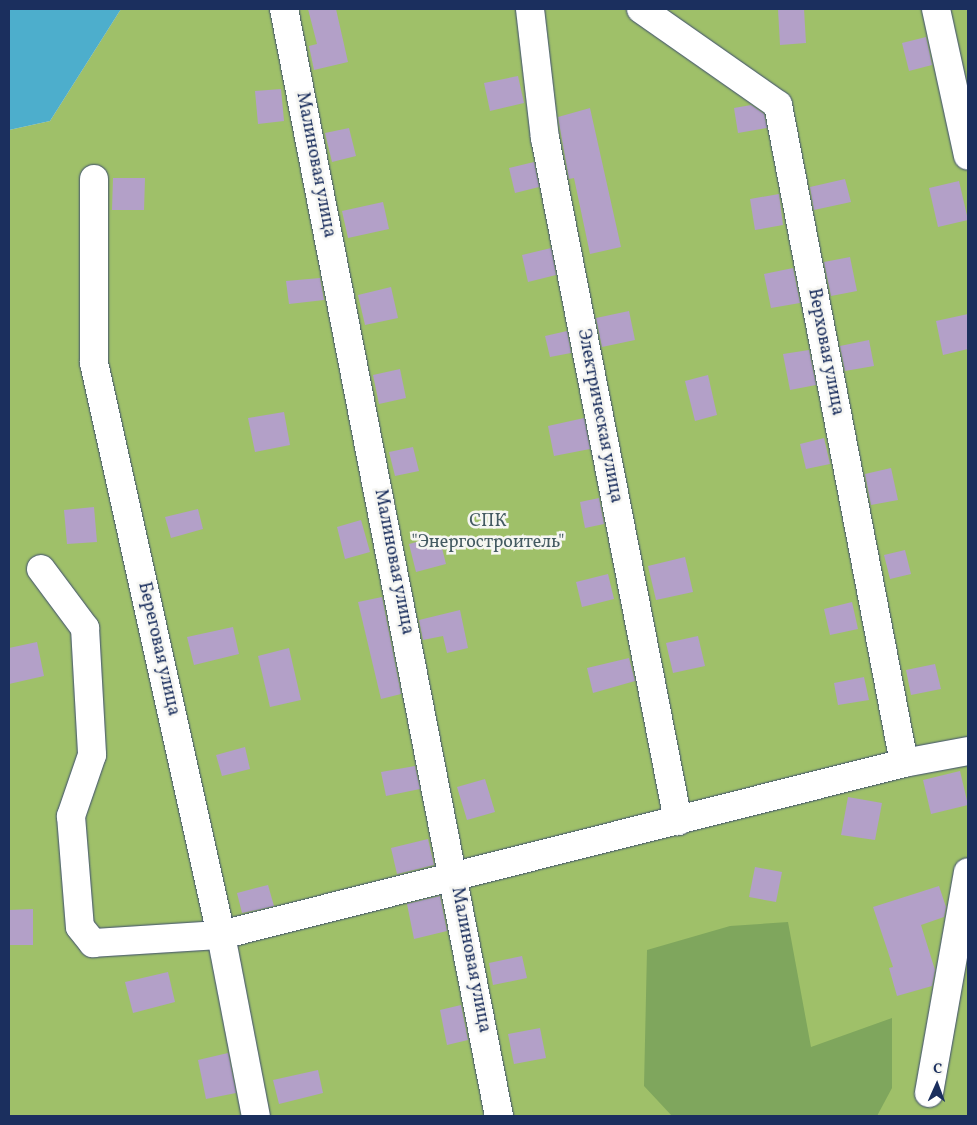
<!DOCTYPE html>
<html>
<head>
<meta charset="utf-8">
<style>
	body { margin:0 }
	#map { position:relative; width:977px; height:1125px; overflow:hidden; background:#f1e6cf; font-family:Vollkorn,serif }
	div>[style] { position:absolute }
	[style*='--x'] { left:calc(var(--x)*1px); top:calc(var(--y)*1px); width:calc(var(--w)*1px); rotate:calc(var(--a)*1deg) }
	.green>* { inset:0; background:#9fc069 }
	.forest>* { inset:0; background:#7fa65d }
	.water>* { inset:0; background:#4daecc }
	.building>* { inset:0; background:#b3a0c8 }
	.roads { filter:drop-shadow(0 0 1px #3b4a6f) drop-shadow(0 0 1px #3b4a6f) }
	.minor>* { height:28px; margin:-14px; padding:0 14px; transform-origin:14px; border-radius:14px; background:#fff }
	span { translate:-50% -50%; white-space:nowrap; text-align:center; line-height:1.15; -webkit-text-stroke:5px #f6f6f2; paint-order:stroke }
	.street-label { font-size:18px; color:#1b2f5e }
	.park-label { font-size:18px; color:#435a61 }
	.frame { position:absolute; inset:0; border:10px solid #1b2f5e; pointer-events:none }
	.north { position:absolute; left:912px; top:1060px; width:50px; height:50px; -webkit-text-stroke:4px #f6f6f2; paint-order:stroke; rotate:2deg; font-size:14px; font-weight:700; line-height:20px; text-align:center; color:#1b2f5e }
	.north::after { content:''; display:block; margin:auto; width:18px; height:22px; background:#1b2f5e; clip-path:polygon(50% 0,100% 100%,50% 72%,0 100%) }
</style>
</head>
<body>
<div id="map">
	<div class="green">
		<i style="clip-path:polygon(121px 9px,968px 9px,968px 1116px,9px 1116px,9px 130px,50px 121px)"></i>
	</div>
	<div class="forest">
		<i style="clip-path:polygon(788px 922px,811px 1047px,892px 1018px,892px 1088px,877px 1116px,672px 1116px,644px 1086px,647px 950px,730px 926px)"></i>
	</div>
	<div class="water">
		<i style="clip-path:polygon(9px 9px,121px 9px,50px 121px,9px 130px)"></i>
	</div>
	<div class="building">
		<i style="clip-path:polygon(308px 9px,336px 9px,348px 62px,314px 70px,309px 46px,317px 44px)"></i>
		<i style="clip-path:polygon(778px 9px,804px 9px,806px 43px,780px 45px)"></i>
		<i style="clip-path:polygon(926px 37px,932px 65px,909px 71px,902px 43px)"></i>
		<i style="clip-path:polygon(518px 76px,524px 103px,490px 111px,484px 83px)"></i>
		<i style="clip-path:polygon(281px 89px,284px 121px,258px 124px,255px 91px)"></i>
		<i style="clip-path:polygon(751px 105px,764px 114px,767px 128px,738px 133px,734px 108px)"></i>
		<i style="clip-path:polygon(590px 108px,621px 247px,590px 254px,574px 178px,569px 179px,558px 117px)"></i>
		<i style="clip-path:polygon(349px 128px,356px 156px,332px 162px,325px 133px)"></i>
		<i style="clip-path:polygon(534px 162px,539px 187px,515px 193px,509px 168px)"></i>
		<i style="clip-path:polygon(113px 178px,145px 178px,144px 210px,112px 210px)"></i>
		<i style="clip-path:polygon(845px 179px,851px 202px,814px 210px,810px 187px)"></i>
		<i style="clip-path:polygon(959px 181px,968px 220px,938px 227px,929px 188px)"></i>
		<i style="clip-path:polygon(779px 194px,783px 225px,755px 230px,750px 199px)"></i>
		<i style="clip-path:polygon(383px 202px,389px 229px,348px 238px,342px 211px)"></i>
		<i style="clip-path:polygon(551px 248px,556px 275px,528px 282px,522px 255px)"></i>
		<i style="clip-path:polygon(850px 257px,857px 291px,831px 296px,824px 262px)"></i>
		<i style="clip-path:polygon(793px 268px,800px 303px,771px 308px,764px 274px)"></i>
		<i style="clip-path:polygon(320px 278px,324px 300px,289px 304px,286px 281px)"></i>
		<i style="clip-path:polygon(391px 287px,398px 318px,365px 325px,358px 295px)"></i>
		<i style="clip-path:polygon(629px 311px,635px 340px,602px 347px,596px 318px)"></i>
		<i style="clip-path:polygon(968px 314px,968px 349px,943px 355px,936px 321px)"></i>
		<i style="clip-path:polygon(567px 331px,571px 353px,550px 357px,545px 336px)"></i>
		<i style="clip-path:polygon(869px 340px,874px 366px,845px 371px,840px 346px)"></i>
		<i style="clip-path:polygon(809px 350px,816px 385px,790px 390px,783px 354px)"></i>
		<i style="clip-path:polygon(400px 369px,406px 398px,379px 404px,373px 375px)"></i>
		<i style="clip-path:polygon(708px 375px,717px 415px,695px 421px,685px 381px)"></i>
		<i style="clip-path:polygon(284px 412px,290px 445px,255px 452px,248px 418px)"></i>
		<i style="clip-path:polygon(584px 418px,590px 449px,554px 456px,548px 426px)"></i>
		<i style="clip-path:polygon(824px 438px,830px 464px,806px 469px,800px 444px)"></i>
		<i style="clip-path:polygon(413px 447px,419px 471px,395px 476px,389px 452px)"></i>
		<i style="clip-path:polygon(891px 468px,898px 500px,871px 505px,865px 474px)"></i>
		<i style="clip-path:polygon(599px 498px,604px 524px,585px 528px,580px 502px)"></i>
		<i style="clip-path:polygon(94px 507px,97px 542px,67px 544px,64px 510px)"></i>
		<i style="clip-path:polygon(198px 509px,203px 529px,171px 538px,165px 517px)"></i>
		<i style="clip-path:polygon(361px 520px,370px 552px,345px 559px,337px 527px)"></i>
		<i style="clip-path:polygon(439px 536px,446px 564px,416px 572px,409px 544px)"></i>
		<i style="clip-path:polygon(905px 550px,911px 574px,890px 579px,884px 555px)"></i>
		<i style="clip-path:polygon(685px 557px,693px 592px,656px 600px,648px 566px)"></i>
		<i style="clip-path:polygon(608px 574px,614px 599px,582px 607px,576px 582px)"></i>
		<i style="clip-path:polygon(382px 597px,401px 694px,381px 699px,358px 602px)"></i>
		<i style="clip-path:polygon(852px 602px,858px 629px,830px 635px,824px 609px)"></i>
		<i style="clip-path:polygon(460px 610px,468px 648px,447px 653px,443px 636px,423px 640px,419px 620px)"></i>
		<i style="clip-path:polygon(233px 627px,239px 654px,194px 665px,187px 637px)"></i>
		<i style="clip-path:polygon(698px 636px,705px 666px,673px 673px,666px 643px)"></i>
		<i style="clip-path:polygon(37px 642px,44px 676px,9px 684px,9px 648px)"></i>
		<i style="clip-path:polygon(289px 648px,301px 700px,270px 707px,258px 656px)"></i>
		<i style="clip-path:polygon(629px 658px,635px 681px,593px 693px,587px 668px)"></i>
		<i style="clip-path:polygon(935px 664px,941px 689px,911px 695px,906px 670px)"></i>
		<i style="clip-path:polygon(864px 677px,869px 700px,838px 705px,834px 683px)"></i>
		<i style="clip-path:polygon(245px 747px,250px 769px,222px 776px,216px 755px)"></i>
		<i style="clip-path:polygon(415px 766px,420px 789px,386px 796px,381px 772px)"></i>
		<i style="clip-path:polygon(960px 771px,968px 805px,931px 814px,923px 780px)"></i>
		<i style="clip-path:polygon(485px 779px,495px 812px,467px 820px,457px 787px)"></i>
		<i style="clip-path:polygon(848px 797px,882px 803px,875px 840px,841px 835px)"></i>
		<i style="clip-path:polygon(428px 839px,434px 865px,397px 874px,391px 848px)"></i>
		<i style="clip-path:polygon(755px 867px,782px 872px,776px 902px,749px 897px)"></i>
		<i style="clip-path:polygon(268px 885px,274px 906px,242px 913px,237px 893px)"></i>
		<i style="clip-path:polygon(939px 886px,946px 907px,944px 917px,921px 925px,935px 970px,932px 986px,897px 996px,889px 968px,893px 967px,873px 907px)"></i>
		<i style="clip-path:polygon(440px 896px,447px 931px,414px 939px,407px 904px)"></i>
		<i style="clip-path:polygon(33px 909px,33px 945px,9px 945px,9px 910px)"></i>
		<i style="clip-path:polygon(522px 956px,527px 978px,493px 985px,489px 963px)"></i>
		<i style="clip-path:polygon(168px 972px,175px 1002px,133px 1013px,125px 982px)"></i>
		<i style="clip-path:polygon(461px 1005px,468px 1040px,447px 1045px,440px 1010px)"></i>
		<i style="clip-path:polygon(540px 1028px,546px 1058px,514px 1064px,508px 1034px)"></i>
		<i style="clip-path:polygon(228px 1053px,236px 1093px,206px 1099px,198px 1060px)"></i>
		<i style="clip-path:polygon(318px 1070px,323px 1093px,279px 1104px,273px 1080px)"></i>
	</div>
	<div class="roads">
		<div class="minor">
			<i style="--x:284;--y:9;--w:1128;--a:79.01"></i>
			<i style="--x:530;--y:9;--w:130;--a:83.4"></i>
			<i style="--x:545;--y:138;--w:696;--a:78.98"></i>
			<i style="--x:641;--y:9;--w:167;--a:35"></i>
			<i style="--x:778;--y:105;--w:670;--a:79.16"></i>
			<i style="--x:936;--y:9;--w:150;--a:77.7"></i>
			<i style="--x:94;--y:179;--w:184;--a:90"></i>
			<i style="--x:94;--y:363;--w:586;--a:77.48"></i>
			<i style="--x:221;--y:935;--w:184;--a:79.1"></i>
			<i style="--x:41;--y:569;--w:74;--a:53.3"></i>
			<i style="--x:85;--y:628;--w:127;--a:86.8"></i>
			<i style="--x:92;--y:755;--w:65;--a:109"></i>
			<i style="--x:71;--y:816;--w:111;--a:85.4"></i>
			<i style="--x:80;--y:927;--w:21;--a:51"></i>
			<i style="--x:93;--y:943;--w:128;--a:-3.6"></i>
			<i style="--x:221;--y:935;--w:704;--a:-14.13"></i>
			<i style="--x:904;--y:763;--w:65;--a:-10.6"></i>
			<i style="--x:929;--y:1093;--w:224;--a:-80"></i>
		</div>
	</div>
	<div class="street-label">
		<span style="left:315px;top:165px;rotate:79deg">Малиновая улица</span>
		<span style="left:825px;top:352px;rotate:79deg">Верховая улица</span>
		<span style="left:599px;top:416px;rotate:79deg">Электрическая улица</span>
		<span style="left:393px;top:562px;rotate:79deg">Малиновая улица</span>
		<span style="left:158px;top:649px;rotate:77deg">Береговая улица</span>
		<span style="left:470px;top:960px;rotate:79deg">Малиновая улица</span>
	</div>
	<div class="park-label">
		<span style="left:488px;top:533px">СПК<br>"Энергостроитель"</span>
	</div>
	<div class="frame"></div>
	<div class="north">С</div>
</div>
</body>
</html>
